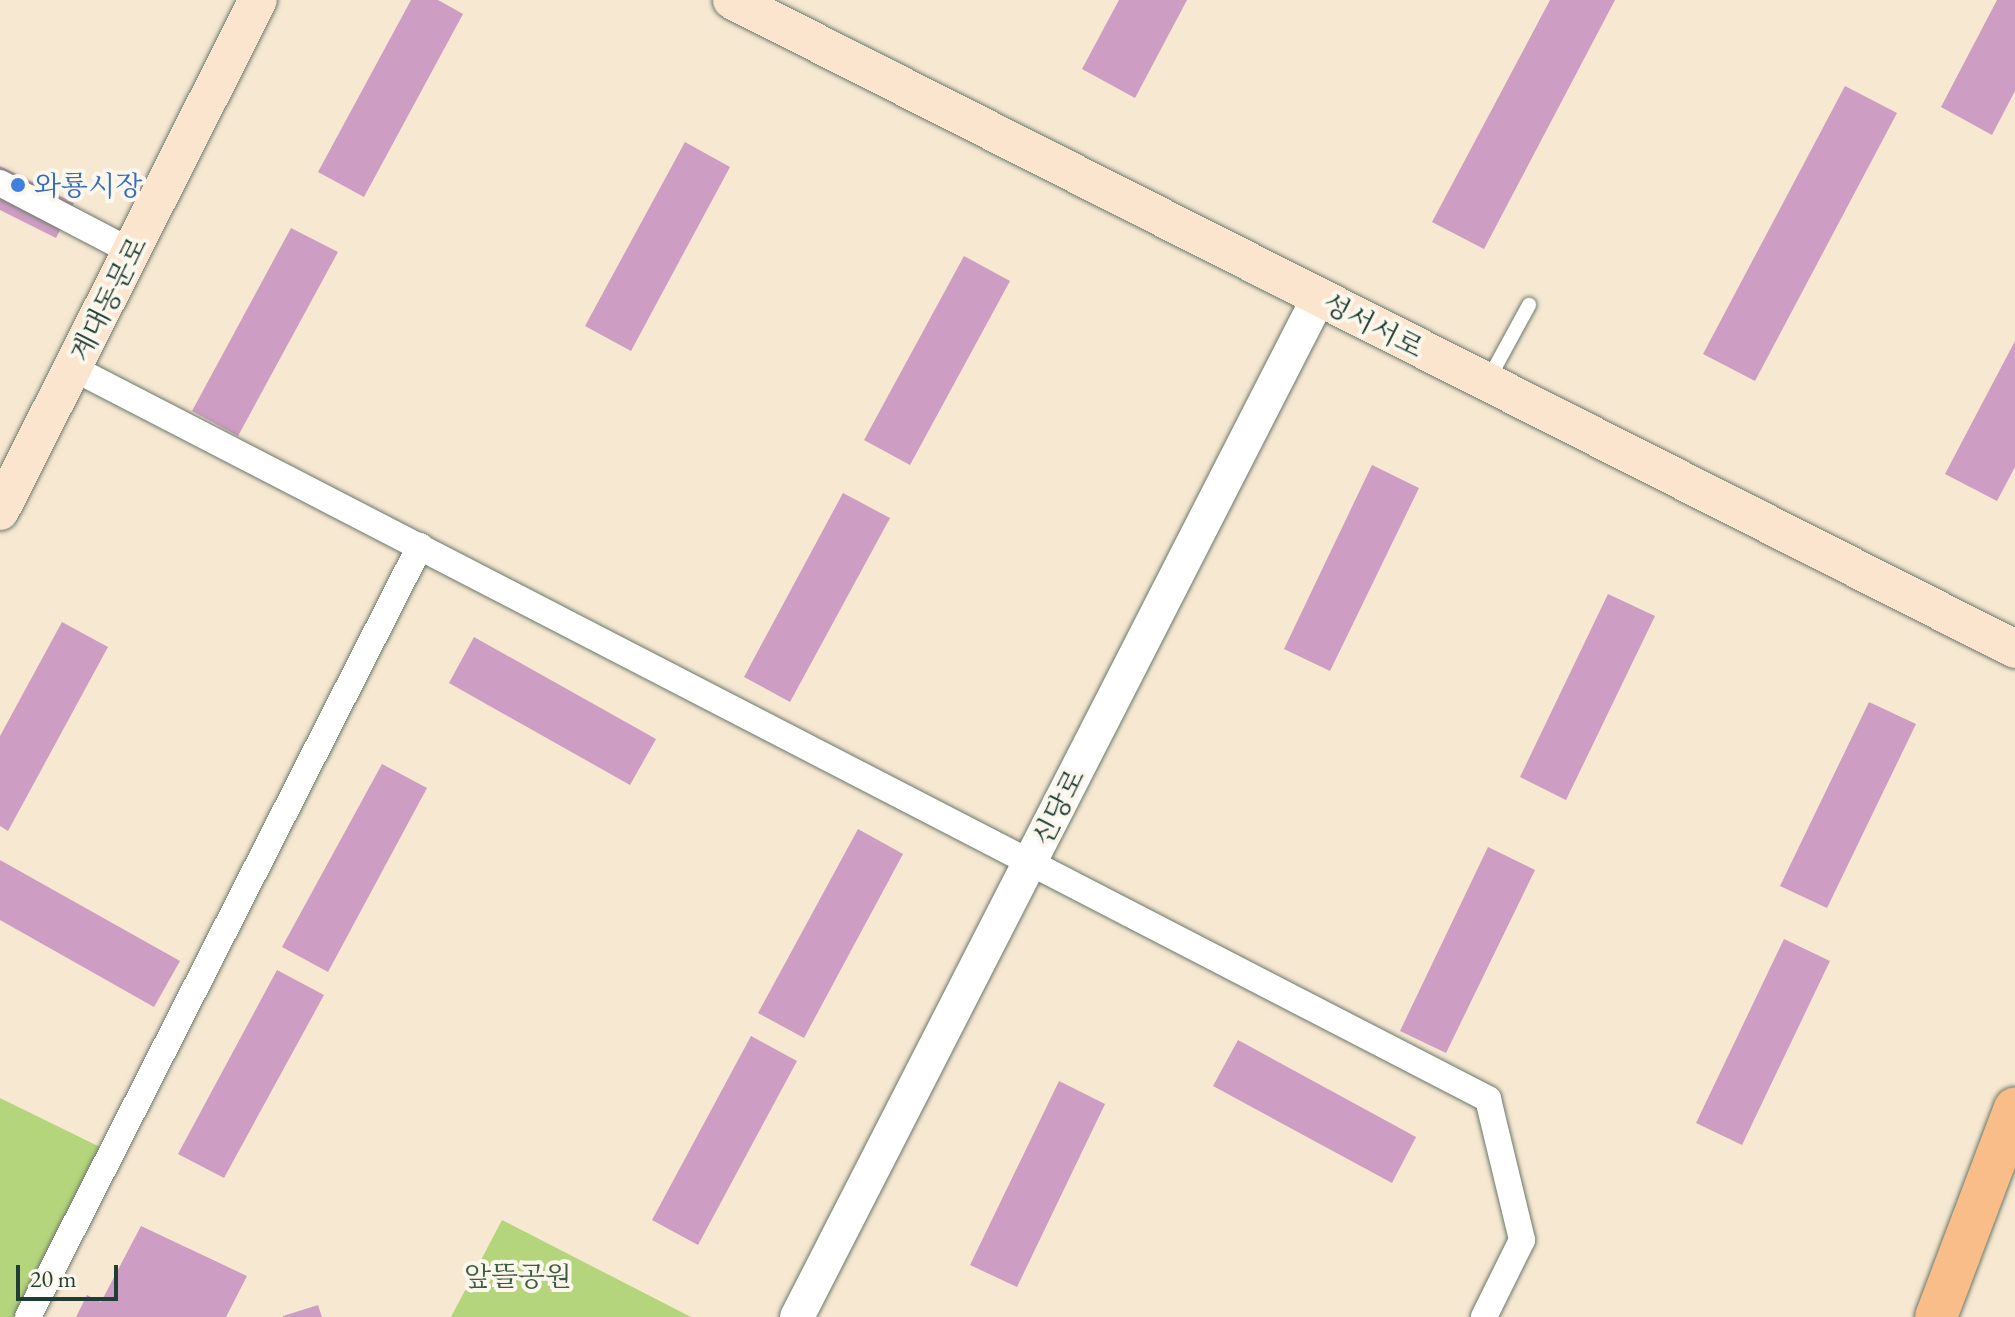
<!DOCTYPE html>
<html>
<head>
<meta charset="utf-8">
<style>
	body { margin:0 }
	#map { position:relative; width:2015px; height:1317px; overflow:hidden; background:#f7e8d2; font-family:"EB Garamond","Noto Serif KR",serif }
	div>[style] { position:absolute }
	[style*='--x'] { left:calc(var(--x)*1px); top:calc(var(--y)*1px); width:calc(var(--w)*1px); rotate:calc(var(--a)*1deg) }
	.green>* { inset:0; background:#b5d57c }
	.building>* { inset:0; background:#cd9dc3 }
	.roads { filter:drop-shadow(0 0 2px #6b796b) drop-shadow(0 0 2px #6b796b) }
	.service>* { height:14px; margin:-7px; padding:0 7px; transform-origin:7px; border-radius:7px; background:#fff }
	.minor>* { height:26px; margin:-13px; padding:0 13px; transform-origin:13px; border-radius:13px; background:#fff }
	.tertiary>* { height:34px; margin:-17px; padding:0 17px; transform-origin:17px; border-radius:17px; background:#fff }
	.secondary>* { height:38px; margin:-19px; padding:0 19px; transform-origin:19px; border-radius:19px; background:#fce5cf }
	.primary>* { height:42px; margin:-21px; padding:0 21px; transform-origin:21px; border-radius:21px; background:#f8bd88 }
	.dots>* { width:22px; height:22px; translate:-50% -50%; box-sizing:border-box; border:4px solid #fbf7ec; border-radius:50% }
	span { translate:-50% -50%; white-space:nowrap; text-align:center; line-height:1.15; -webkit-text-stroke:8px #fbf7ec; paint-order:stroke }
	.shop-label { font-size:28px; color:#366cbe }
	.left { translate:0 -50%; text-align:left }
	.street-label { font-size:28px; color:#1f3d34 }
	.park-label { font-size:28px; color:#3d5b42 }
	.scale { position:absolute; left:16px; top:1265px; width:102px; height:36px; box-sizing:border-box; border:4px solid #1f3d34; border-top:0; padding-left:10px; font-size:24px; line-height:28px; white-space:nowrap; color:#1f3d34; -webkit-text-stroke:6px #fbf7ec; paint-order:stroke }
</style>
</head>
<body>
<div id="map">
	<div class="green">
		<i style="clip-path:polygon(0 1098px,104px 1149px,19px 1317px,0 1317px)"></i>
		<i style="clip-path:polygon(502px 1220px,691px 1317px,451px 1317px)"></i>
	</div>
	<div class="building">
		<i style="clip-path:polygon(411px 0,438px 0,463px 14px,364px 197px,318px 172px)"></i>
		<i style="clip-path:polygon(1119px 0,1187px 0,1135px 98px,1082px 69px)"></i>
		<i style="clip-path:polygon(1550px 0,1615px 0,1484px 249px,1432px 222px)"></i>
		<i style="clip-path:polygon(1997px 0,2015px 0,2015px 91px,1992px 135px,1941px 107px)"></i>
		<i style="clip-path:polygon(1845px 86px,1897px 113px,1755px 381px,1703px 354px)"></i>
		<i style="clip-path:polygon(685px 142px,730px 167px,631px 351px,585px 326px)"></i>
		<i style="clip-path:polygon(0 166px,74px 203px,56px 238px,0 210px)"></i>
		<i style="clip-path:polygon(291px 228px,338px 252px,238px 436px,192px 411px)"></i>
		<i style="clip-path:polygon(964px 256px,1010px 281px,910px 465px,864px 440px)"></i>
		<i style="clip-path:polygon(2015px 341px,2015px 467px,1997px 501px,1945px 474px)"></i>
		<i style="clip-path:polygon(1372px 465px,1419px 488px,1330px 671px,1284px 649px)"></i>
		<i style="clip-path:polygon(843px 493px,890px 518px,790px 702px,744px 677px)"></i>
		<i style="clip-path:polygon(1608px 594px,1655px 616px,1566px 800px,1520px 777px)"></i>
		<i style="clip-path:polygon(62px 622px,108px 647px,8px 831px,0 826px,0 736px)"></i>
		<i style="clip-path:polygon(474px 637px,656px 739px,630px 785px,449px 683px)"></i>
		<i style="clip-path:polygon(1869px 702px,1916px 724px,1827px 908px,1780px 886px)"></i>
		<i style="clip-path:polygon(382px 764px,427px 788px,328px 972px,282px 947px)"></i>
		<i style="clip-path:polygon(858px 829px,903px 854px,804px 1038px,758px 1013px)"></i>
		<i style="clip-path:polygon(1488px 847px,1535px 870px,1446px 1053px,1400px 1031px)"></i>
		<i style="clip-path:polygon(0 860px,180px 961px,154px 1007px,0 920px)"></i>
		<i style="clip-path:polygon(1784px 939px,1830px 961px,1742px 1145px,1696px 1123px)"></i>
		<i style="clip-path:polygon(277px 970px,324px 995px,224px 1178px,178px 1154px)"></i>
		<i style="clip-path:polygon(751px 1036px,797px 1061px,698px 1245px,652px 1220px)"></i>
		<i style="clip-path:polygon(1238px 1040px,1416px 1137px,1392px 1183px,1213px 1086px)"></i>
		<i style="clip-path:polygon(1059px 1081px,1105px 1104px,1017px 1287px,970px 1265px)"></i>
		<i style="clip-path:polygon(141px 1226px,247px 1276px,226px 1317px,76px 1317px,87px 1295px,101px 1302px)"></i>
		<i style="clip-path:polygon(318px 1305px,322px 1317px,283px 1317px,283px 1316px)"></i>
	</div>
	<div class="roads">
		<div class="service">
			<i style="--x:1487;--y:382;--w:88;--a:-61.4"></i>
		</div>
		<div class="minor">
			<i style="--x:0;--y:183;--w:149;--a:27.6"></i>
			<i style="--x:73;--y:368;--w:1593;--a:27.32"></i>
			<i style="--x:1488;--y:1099;--w:145;--a:76.4"></i>
			<i style="--x:1522;--y:1240;--w:86;--a:116.3"></i>
			<i style="--x:28;--y:1317;--w:865;--a:-63.05"></i>
		</div>
		<div class="tertiary">
			<i style="--x:797;--y:1317;--w:1146;--a:-62.9"></i>
		</div>
		<div class="secondary">
			<i style="--x:732;--y:0;--w:1438;--a:26.83"></i>
			<i style="--x:0;--y:511;--w:572;--a:-63.21"></i>
		</div>
		<div class="primary">
			<i style="--x:1936;--y:1317;--w:223;--a:-69.3"></i>
		</div>
	</div>
	<div class="dots">
		<i style="left:18px;top:185px;background:#3f7fe0"></i>
	</div>
	<div class="shop-label">
		<span class="left" style="left:34px;top:185px">와룡시장</span>
	</div>
	<div class="street-label">
		<span style="left:108px;top:299px;rotate:-63deg">계대동문로</span>
		<span style="left:1373px;top:325px;rotate:27deg">성서서로</span>
		<span style="left:1058px;top:807px;rotate:-63deg">신당로</span>
	</div>
	<div class="park-label">
		<span style="left:518px;top:1276px">앞뜰공원</span>
	</div>
	<div class="scale">20 m</div>
</div>
</body>
</html>
